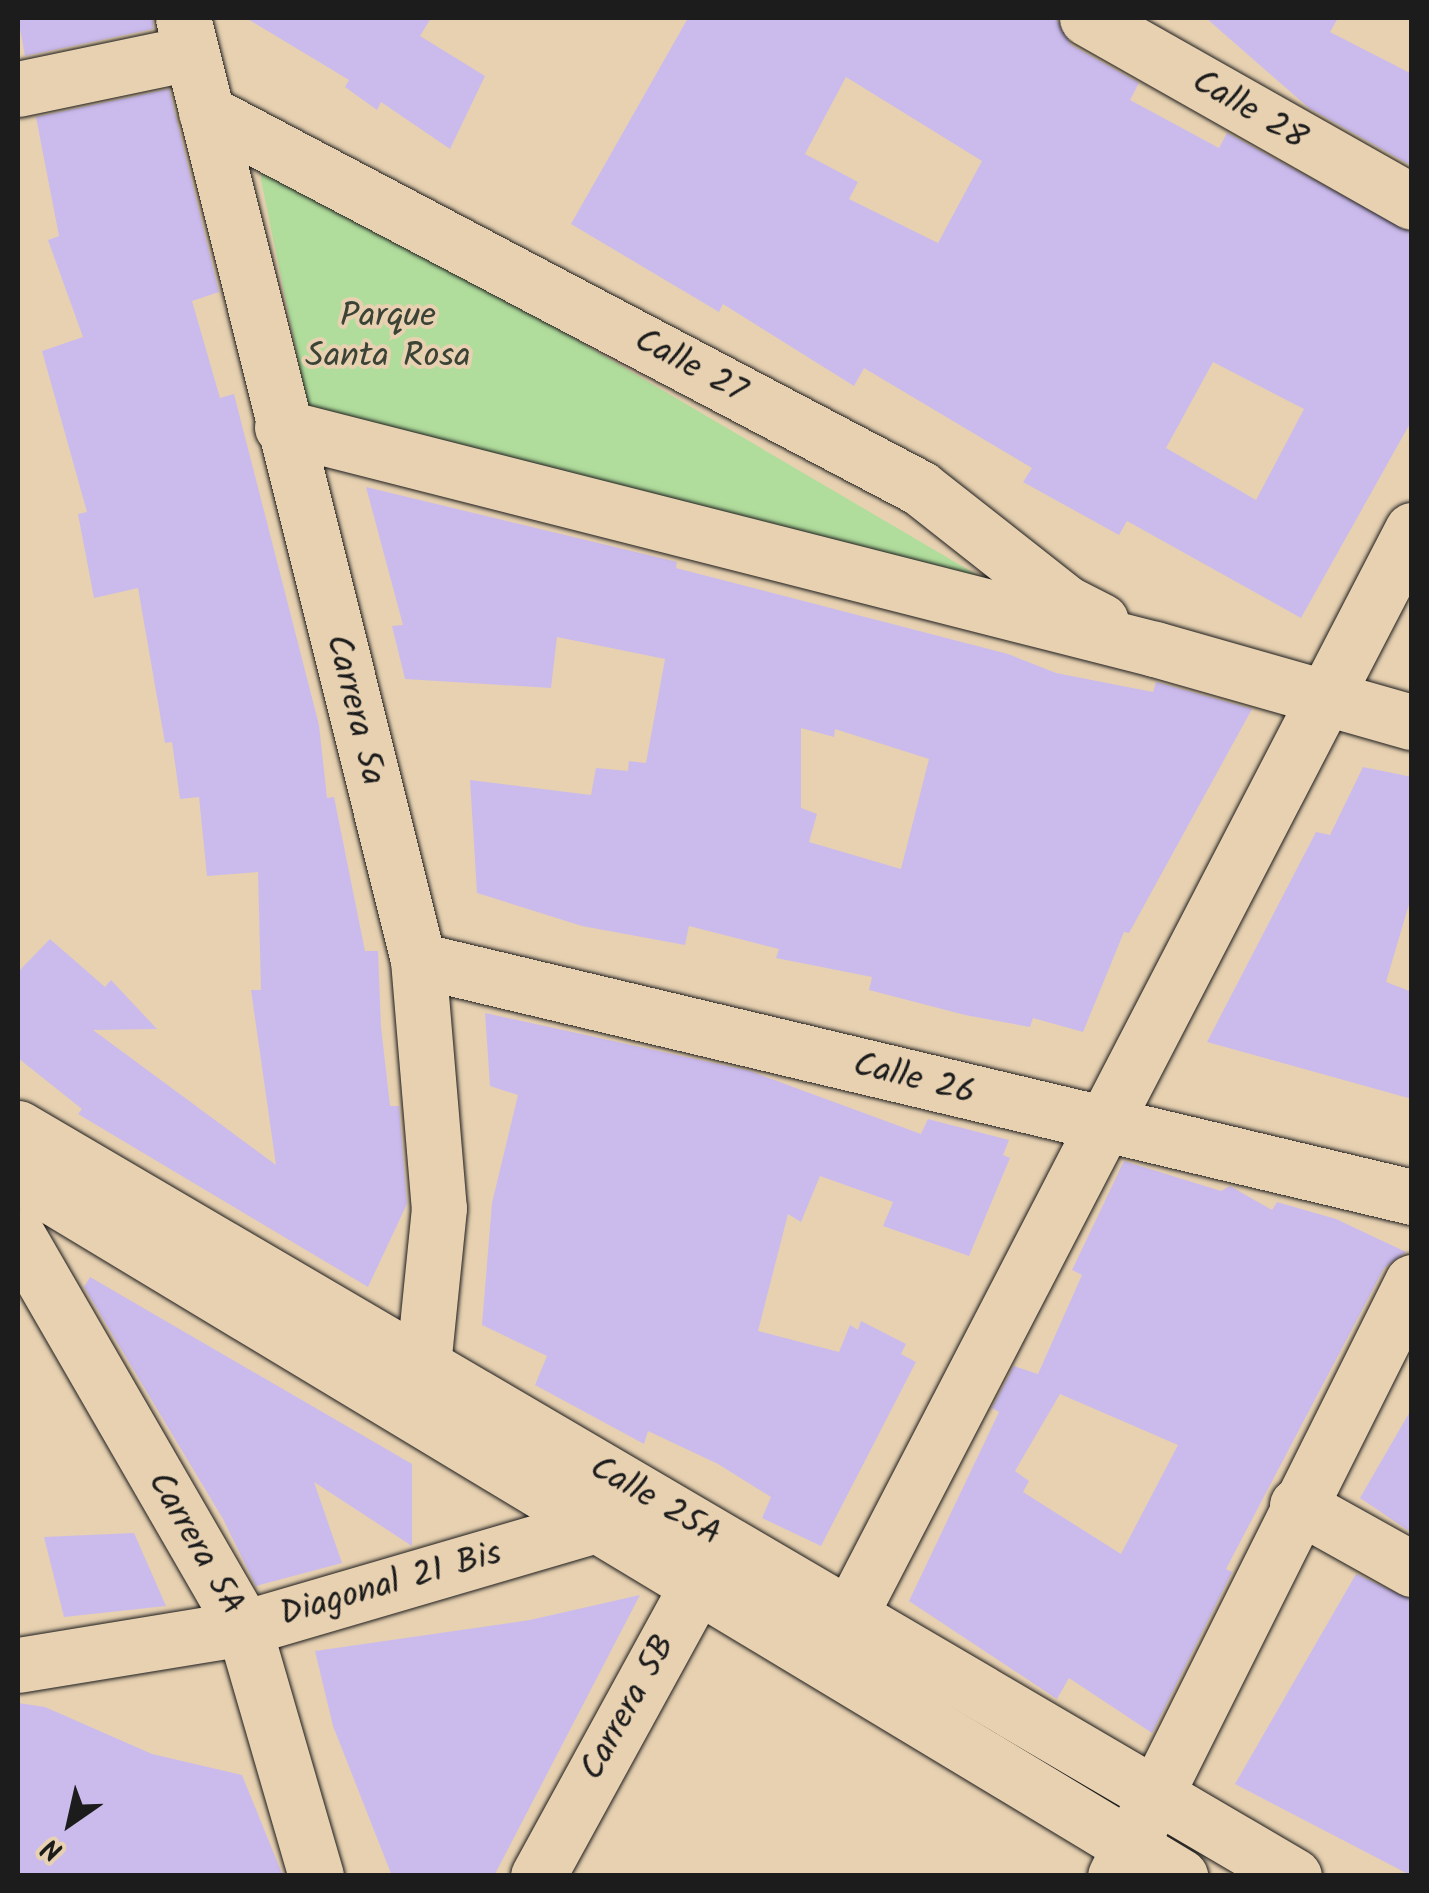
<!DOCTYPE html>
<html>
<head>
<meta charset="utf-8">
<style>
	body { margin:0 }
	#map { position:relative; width:1429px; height:1893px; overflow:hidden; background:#e7d1b1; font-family:Kalam,sans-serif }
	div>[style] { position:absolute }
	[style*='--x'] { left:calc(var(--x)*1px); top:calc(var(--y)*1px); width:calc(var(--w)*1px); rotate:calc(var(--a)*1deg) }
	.green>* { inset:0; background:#b0dd9c }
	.building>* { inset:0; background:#cbbbec }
	.roads { filter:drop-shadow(0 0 2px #1c1c1c) drop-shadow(0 0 2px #1c1c1c) }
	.street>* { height:55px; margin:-27.5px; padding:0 27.5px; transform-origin:27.5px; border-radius:27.5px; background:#e7d1b1 }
	.secondary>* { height:55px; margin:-27.5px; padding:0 27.5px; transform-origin:27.5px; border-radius:27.5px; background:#e7d1b1 }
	span { translate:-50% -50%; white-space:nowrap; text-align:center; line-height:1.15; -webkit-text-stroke:8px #e7d1b1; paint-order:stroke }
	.street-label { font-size:35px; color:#1c1c1c }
	.park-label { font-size:35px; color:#3a4336 }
	.frame { position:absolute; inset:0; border:20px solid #1c1c1c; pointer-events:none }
	.north { position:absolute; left:20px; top:1773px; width:100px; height:100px; -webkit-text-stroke:8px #e7d1b1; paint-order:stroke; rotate:214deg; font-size:28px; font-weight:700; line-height:40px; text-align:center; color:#1c1c1c }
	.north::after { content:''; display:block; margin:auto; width:35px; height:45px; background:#1c1c1c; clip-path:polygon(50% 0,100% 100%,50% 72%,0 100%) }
</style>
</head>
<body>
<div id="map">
	<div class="green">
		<i style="clip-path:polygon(262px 155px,492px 290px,1006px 592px,309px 413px,261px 180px)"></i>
	</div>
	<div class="building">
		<i style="clip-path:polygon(18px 18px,153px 18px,153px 29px,25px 56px)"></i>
		<i style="clip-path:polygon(246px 18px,431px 18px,420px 36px,485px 76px,450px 149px,381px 102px,377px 110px,345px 87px,349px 80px)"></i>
		<i style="clip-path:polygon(evenodd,688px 18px,1056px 18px,1071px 45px,1139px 83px,1130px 100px,1219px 148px,1227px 133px,1412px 233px,1412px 420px,1301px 618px,1127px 521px,1119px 535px,1023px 482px,1032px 468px,864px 368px,854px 386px,723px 304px,719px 312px,571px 224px,688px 18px,846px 77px,982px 161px,938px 243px,849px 199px,858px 182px,805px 154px,846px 77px,688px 18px,1213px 362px,1304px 409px,1256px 500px,1166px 448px,1213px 362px)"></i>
		<i style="clip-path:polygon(1206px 18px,1338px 18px,1330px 32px,1412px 74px,1412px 166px,1309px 108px)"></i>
		<i style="clip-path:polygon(169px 89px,219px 292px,192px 301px,220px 398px,234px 394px,319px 725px,327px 798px,334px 797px,365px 951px,378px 951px,381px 1026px,390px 1106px,399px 1106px,407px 1204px,368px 1287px,78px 1114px,82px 1109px,18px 1058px,18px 972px,50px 939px,105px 987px,111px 980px,157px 1029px,93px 1030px,276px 1165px,251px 990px,261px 990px,258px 872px,207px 876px,199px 797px,180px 799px,172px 742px,165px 743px,138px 588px,94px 598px,78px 514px,87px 512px,42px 351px,83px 337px,48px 240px,59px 236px,36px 117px)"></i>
		<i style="clip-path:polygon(evenodd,366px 487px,677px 562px,676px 568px,1008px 654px,1056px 673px,1153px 692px,1156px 682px,1252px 709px,1129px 933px,1124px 932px,1083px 1032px,1033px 1018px,1030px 1027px,965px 1015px,869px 990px,872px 977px,776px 958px,779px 949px,689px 926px,685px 945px,582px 926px,477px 893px,470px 780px,591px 795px,596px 768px,628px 771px,629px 761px,646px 763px,665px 659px,557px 637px,551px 688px,405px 679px,392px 626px,403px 625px,366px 487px,801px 728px,834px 737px,835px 729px,929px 759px,901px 869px,809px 842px,817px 814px,801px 808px,801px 728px)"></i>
		<i style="clip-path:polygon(1363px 767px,1412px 777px,1412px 894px,1386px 982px,1412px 992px,1412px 1099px,1207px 1042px,1316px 832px,1330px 835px)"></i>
		<i style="clip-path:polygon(485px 1013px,750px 1071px,921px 1134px,928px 1119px,1009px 1140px,1003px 1155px,1010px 1158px,969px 1256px,883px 1226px,893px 1202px,820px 1176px,801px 1222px,788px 1214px,758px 1331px,839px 1352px,850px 1325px,858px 1330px,861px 1321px,906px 1344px,901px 1354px,916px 1362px,821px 1546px,762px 1518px,771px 1497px,718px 1464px,648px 1431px,644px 1444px,535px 1385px,547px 1356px,482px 1325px,492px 1203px,518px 1095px,490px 1086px)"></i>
		<i style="clip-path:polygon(evenodd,1124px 1161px,1221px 1191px,1230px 1186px,1272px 1210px,1277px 1202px,1336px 1219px,1406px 1252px,1384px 1268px,1226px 1569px,1232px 1572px,1152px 1733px,1069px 1678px,1057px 1699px,909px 1601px,999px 1412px,992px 1408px,1014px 1366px,1038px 1374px,1082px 1275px,1072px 1270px,1124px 1161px,1060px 1394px,1178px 1445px,1121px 1554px,1023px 1492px,1029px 1481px,1015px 1471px,1060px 1394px)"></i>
		<i style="clip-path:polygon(90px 1277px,412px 1464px,412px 1546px,314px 1482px,342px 1563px,256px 1586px,223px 1519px,84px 1287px)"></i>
		<i style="clip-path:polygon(1412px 1408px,1412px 1533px,1360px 1498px)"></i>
		<i style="clip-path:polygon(134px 1533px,166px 1606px,64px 1617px,44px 1537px)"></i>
		<i style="clip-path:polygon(1356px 1574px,1412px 1600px,1412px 1876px,1235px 1784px)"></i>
		<i style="clip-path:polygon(640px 1595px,494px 1876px,392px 1876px,333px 1726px,315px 1651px,530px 1620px)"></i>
		<i style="clip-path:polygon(18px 1703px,45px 1707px,152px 1754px,242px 1775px,283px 1876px,18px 1876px)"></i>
	</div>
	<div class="roads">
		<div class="street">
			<i style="--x:183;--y:18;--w:971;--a:75.99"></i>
			<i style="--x:418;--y:960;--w:249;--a:85.2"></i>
			<i style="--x:439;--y:1208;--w:159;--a:95.8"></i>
			<i style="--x:423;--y:1366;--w:44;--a:108.4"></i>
			<i style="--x:1087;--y:18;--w:373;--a:29.5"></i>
			<i style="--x:18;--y:89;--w:176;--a:-11.8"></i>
			<i style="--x:206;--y:112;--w:807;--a:27.77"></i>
			<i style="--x:920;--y:488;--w:186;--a:38.2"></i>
			<i style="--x:1066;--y:603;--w:39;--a:27"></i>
			<i style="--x:282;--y:427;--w:901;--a:14.27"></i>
			<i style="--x:1155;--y:649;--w:267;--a:15.9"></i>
			<i style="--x:418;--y:960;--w:1022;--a:13.41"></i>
			<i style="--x:18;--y:1236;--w:452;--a:60"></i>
			<i style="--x:244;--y:1628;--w:258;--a:73.8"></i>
			<i style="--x:1297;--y:1505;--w:132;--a:29.1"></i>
			<i style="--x:829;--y:1655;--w:1267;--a:-62.61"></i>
			<i style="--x:18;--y:1665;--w:229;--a:-9.3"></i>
			<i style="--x:244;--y:1628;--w:368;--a:-16.3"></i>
			<i style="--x:597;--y:1525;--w:37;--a:-64"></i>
			<i style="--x:538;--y:1876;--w:377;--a:-61.3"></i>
			<i style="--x:1115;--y:1876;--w:664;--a:-63.43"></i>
		</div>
		<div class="secondary">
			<i style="--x:18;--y:1128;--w:1479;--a:30.38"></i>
			<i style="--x:18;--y:1176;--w:1357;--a:31.07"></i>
		</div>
	</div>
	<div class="street-label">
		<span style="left:1249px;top:111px;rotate:30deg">Calle 28</span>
		<span style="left:690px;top:367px;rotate:28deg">Calle 27</span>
		<span style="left:354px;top:710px;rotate:76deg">Carrera 5a</span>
		<span style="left:914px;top:1080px;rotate:14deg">Calle 26</span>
		<span style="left:655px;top:1502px;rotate:30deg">Calle 25A</span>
		<span style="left:195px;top:1544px;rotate:60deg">Carrera 5A</span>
		<span style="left:391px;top:1585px;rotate:-16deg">Diagonal 21 Bis</span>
		<span style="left:629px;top:1708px;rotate:-61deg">Carrera 5B</span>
	</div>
	<div class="park-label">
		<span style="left:388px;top:337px">Parque<br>Santa Rosa</span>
	</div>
	<div class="frame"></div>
	<div class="north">N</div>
</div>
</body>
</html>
